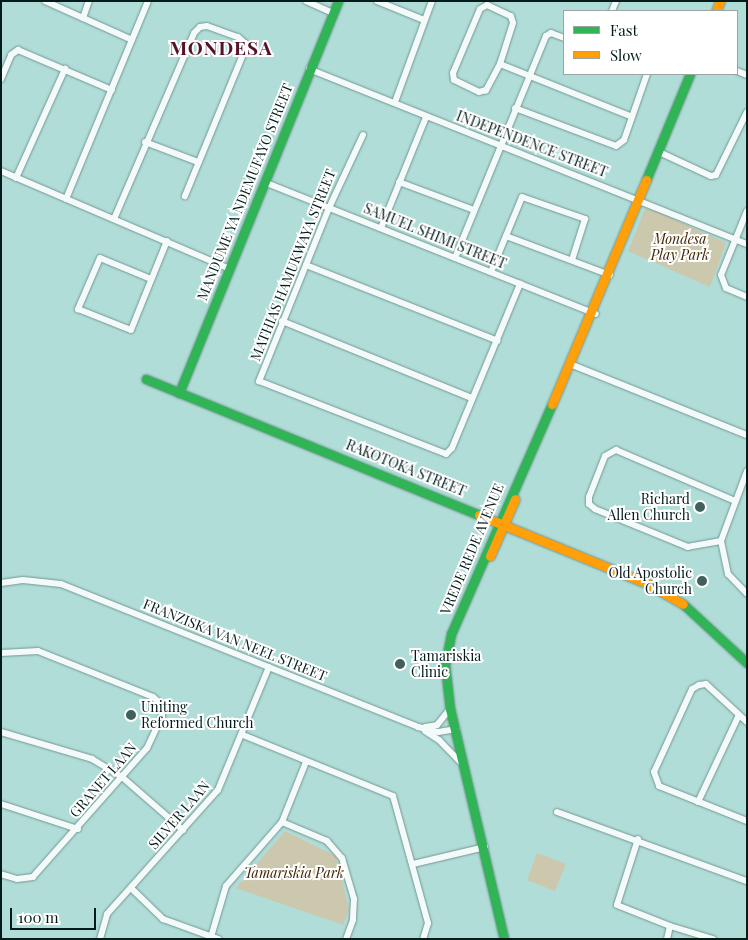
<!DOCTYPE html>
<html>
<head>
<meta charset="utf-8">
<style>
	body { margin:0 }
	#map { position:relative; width:748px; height:940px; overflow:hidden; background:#b1ddd8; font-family:"Playfair Display",serif }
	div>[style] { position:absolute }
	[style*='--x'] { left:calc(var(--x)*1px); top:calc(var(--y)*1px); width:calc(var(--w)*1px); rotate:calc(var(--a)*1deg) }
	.green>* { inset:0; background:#ccc8ae }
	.roads { filter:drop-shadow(0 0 1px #739894) drop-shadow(0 0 1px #739894) }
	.street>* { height:6px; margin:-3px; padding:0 3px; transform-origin:3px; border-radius:3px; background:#f3faf9 }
	.fast>* { height:9px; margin:-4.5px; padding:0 4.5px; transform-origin:4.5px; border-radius:4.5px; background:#30b455 }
	.slow>* { height:9px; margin:-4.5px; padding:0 4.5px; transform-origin:4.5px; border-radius:4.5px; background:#ff9f0a }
	.dots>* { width:14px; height:14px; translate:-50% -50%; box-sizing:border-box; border:2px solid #fff; border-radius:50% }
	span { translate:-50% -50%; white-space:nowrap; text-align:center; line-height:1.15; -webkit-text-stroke:4px #fff; paint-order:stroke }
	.street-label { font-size:14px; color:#031c1a }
	.park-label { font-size:14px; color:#422503; font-style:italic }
	.poi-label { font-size:14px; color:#031c1a }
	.right { translate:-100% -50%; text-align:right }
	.left { translate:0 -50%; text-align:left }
	.district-label { font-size:19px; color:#551228; font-weight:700; letter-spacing:1px }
	.frame { position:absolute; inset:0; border:2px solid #031c1a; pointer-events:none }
	.legend { position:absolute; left:563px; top:10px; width:175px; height:65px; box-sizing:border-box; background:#fff; border:1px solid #9aa4a3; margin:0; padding:6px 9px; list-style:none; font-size:15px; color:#031c1a }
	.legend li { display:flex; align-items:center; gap:10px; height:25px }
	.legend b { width:25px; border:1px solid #9aa4a3 }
	.scale { position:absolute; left:10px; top:908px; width:86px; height:22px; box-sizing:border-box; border:2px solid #031c1a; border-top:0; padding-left:6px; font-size:15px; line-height:18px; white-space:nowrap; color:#031c1a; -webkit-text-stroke:4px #fff; paint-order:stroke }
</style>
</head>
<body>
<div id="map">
	<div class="green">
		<i style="clip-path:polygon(645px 209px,654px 210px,726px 243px,710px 287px,628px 251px)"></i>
		<i style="clip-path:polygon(285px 831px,336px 856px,349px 909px,343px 925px,236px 888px)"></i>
		<i style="clip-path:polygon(537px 853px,566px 864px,555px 891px,527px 880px)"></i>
	</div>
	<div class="roads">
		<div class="street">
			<i style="--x:45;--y:1;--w:95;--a:24.1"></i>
			<i style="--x:306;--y:1;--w:30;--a:24"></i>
			<i style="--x:377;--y:1;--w:51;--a:22"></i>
			<i style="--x:487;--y:5;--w:26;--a:25"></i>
			<i style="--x:511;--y:16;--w:7;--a:74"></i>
			<i style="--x:513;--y:23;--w:43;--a:107.6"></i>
			<i style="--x:500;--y:64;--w:30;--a:118"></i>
			<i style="--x:486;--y:90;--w:7;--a:164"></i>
			<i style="--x:479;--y:92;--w:28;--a:-154"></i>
			<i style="--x:454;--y:80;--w:7;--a:-98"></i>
			<i style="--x:453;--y:73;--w:69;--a:-67.1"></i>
			<i style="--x:480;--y:9;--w:8;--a:-30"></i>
			<i style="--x:612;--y:11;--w:11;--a:-68"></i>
			<i style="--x:83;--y:18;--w:18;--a:-71"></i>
			<i style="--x:500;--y:64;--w:140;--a:21.8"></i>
			<i style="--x:309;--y:69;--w:472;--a:21.8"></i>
			<i style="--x:737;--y:71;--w:11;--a:22"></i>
			<i style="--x:1;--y:79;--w:26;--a:-67"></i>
			<i style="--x:11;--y:55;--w:9;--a:-36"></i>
			<i style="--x:18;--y:50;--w:102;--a:23.1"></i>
			<i style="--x:395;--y:102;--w:108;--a:-69.9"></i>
			<i style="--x:515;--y:108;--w:108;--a:20.6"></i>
			<i style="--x:616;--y:146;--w:10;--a:-37"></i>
			<i style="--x:624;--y:140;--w:70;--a:-70.8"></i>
			<i style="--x:363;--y:135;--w:81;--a:115"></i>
			<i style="--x:329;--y:208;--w:187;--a:112"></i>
			<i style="--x:259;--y:381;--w:201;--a:21.3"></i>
			<i style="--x:446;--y:454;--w:8;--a:-45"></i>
			<i style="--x:452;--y:448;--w:178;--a:-67.5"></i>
			<i style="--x:145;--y:142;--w:57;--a:20.7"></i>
			<i style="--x:659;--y:152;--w:57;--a:24.8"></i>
			<i style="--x:711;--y:176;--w:5;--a:-11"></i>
			<i style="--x:716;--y:175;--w:70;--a:-63.8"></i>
			<i style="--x:1;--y:171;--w:249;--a:23.2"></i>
			<i style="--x:16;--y:178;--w:120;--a:-65.8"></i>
			<i style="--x:264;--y:182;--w:357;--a:21.7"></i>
			<i style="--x:399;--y:182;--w:80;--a:20.5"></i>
			<i style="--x:66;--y:199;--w:214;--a:-67.5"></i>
			<i style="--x:747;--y:211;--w:69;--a:112.1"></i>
			<i style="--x:721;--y:275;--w:14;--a:69"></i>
			<i style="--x:726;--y:288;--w:23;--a:23"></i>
			<i style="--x:114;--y:219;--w:202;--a:-66.7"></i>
			<i style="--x:194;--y:33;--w:8;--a:-45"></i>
			<i style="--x:200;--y:27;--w:7;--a:-8"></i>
			<i style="--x:207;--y:26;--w:33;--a:20"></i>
			<i style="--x:238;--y:37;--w:9;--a:41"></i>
			<i style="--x:245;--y:43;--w:9;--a:96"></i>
			<i style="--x:244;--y:52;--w:156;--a:112.3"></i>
			<i style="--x:381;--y:228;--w:120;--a:-67.9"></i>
			<i style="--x:506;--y:236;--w:111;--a:20.6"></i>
			<i style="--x:455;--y:258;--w:240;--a:-67.7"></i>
			<i style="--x:546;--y:36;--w:6;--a:-31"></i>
			<i style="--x:551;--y:33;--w:14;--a:21"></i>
			<i style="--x:306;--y:265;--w:206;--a:21.6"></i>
			<i style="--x:491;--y:272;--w:81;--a:-67.5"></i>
			<i style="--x:522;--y:197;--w:67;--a:19.2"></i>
			<i style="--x:585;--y:219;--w:43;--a:107.6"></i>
			<i style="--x:151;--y:279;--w:55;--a:-157.6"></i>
			<i style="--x:100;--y:258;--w:56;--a:113.3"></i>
			<i style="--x:78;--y:309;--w:57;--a:21.6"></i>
			<i style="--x:131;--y:330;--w:96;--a:-68"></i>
			<i style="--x:282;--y:321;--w:205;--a:22.1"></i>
			<i style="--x:570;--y:364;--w:191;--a:21.9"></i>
			<i style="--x:747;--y:471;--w:75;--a:110.4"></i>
			<i style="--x:721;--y:541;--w:34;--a:78"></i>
			<i style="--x:728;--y:574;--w:28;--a:46"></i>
			<i style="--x:721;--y:541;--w:34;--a:170"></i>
			<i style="--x:688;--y:547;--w:100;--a:-157.8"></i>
			<i style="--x:595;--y:509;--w:8;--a:-140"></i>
			<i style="--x:589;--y:504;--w:7;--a:-90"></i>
			<i style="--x:589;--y:497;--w:44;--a:-68.7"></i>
			<i style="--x:605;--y:456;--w:13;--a:-29"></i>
			<i style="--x:616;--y:450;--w:129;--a:23.2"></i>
			<i style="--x:1;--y:583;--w:22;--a:-8"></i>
			<i style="--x:23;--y:580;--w:38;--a:6"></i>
			<i style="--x:61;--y:584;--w:385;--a:21.8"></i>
			<i style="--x:418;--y:727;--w:21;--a:14"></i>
			<i style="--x:438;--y:732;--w:19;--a:-9"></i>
			<i style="--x:1;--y:653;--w:37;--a:-3"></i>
			<i style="--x:38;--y:651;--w:124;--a:21.8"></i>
			<i style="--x:153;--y:697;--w:12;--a:42"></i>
			<i style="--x:162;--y:705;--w:11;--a:90"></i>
			<i style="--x:162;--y:716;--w:35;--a:115"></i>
			<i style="--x:147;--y:748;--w:172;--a:131.5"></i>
			<i style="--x:33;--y:877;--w:16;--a:173"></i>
			<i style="--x:17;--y:879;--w:17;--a:-163"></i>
			<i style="--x:747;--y:722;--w:56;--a:-137.2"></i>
			<i style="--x:706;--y:684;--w:7;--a:172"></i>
			<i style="--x:699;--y:685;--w:8;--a:150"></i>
			<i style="--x:692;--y:689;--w:91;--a:114.6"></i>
			<i style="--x:654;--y:772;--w:15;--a:70"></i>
			<i style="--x:659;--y:786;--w:95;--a:21.7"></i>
			<i style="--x:425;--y:727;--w:12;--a:-9"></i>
			<i style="--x:437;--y:725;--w:21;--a:-51"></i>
			<i style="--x:425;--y:731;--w:17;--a:33"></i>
			<i style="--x:439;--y:740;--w:32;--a:46"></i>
			<i style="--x:1;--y:732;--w:95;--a:16.5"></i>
			<i style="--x:92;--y:759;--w:35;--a:31"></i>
			<i style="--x:122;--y:777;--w:81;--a:41"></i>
			<i style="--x:243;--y:735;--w:162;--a:22.1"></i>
			<i style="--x:393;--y:796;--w:132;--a:74.6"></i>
			<i style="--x:428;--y:923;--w:17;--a:107"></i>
			<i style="--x:698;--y:802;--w:96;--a:-64.8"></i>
			<i style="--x:1;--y:804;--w:81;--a:18"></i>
			<i style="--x:557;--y:812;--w:202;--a:20"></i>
			<i style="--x:282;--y:822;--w:49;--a:22.9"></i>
			<i style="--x:327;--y:841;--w:23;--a:49"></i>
			<i style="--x:342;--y:858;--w:43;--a:73.7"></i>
			<i style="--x:354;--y:899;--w:21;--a:93"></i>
			<i style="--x:353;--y:920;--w:20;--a:110"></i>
			<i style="--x:638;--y:839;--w:69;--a:107.7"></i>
			<i style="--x:617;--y:905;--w:57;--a:21.6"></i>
			<i style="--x:413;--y:864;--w:74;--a:-13.3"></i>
			<i style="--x:131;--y:888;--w:45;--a:44.1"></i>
			<i style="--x:163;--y:919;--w:59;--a:20"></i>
			<i style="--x:211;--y:937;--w:53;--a:-73.6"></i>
			<i style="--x:226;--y:886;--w:85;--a:-48.8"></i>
			<i style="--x:282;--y:822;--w:65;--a:-68.2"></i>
			<i style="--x:100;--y:939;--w:26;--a:-74"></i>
			<i style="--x:107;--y:914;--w:166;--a:-48.2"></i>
			<i style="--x:218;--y:790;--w:133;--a:-67.5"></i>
			<i style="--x:667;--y:939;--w:13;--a:-77"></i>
			<i style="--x:670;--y:926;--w:45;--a:16.8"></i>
		</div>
		<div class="fast">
			<i style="--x:646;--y:180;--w:115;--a:-67.5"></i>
			<i style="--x:146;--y:379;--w:360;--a:22.2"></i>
			<i style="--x:179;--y:393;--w:423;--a:-67.9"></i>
			<i style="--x:683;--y:604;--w:87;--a:42.7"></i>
			<i style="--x:504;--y:939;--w:236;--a:-103.2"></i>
			<i style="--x:450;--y:709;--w:44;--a:-96.5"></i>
			<i style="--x:445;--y:665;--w:32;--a:-79"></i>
			<i style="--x:451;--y:634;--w:251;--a:-66.3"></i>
		</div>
		<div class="slow">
			<i style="--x:716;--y:11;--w:11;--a:-68"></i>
			<i style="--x:552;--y:404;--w:243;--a:-67.2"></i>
			<i style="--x:479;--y:515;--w:183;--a:22.2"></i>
			<i style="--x:648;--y:584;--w:40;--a:29.7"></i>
			<i style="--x:490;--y:556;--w:62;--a:-66.3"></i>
		</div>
	</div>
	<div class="dots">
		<i style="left:700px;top:507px;background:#40605c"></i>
		<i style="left:702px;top:581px;background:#40605c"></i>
		<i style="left:400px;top:664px;background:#40605c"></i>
		<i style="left:131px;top:715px;background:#40605c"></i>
	</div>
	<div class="street-label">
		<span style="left:532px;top:144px;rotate:21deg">INDEPENDENCE STREET</span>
		<span style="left:245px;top:192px;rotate:-68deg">MANDUME YA NDEMUFAYO STREET</span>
		<span style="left:435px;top:236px;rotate:22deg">SAMUEL SHIMI STREET</span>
		<span style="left:293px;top:265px;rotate:-68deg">MATHIAS HAMUKWAYA STREET</span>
		<span style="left:406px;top:468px;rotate:22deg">RAKOTOKA STREET</span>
		<span style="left:472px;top:549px;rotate:-67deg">VREDE REDE AVENUE</span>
		<span style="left:235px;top:640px;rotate:22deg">FRANZISKA VAN NEEL STREET</span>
		<span style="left:103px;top:780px;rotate:-49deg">GRANET LAAN</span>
		<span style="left:179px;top:815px;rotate:-49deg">SILVER LAAN</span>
	</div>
	<div class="park-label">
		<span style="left:680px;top:247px">Mondesa<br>Play Park</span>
		<span style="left:294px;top:873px">Tamariskia Park</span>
	</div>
	<div class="poi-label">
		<span class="right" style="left:690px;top:507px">Richard<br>Allen Church</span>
		<span class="right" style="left:692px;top:581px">Old Apostolic<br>Church</span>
		<span class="left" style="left:411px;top:664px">Tamariskia<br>Clinic</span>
		<span class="left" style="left:141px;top:715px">Uniting<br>Reformed Church</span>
	</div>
	<div class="district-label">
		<span style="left:221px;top:48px">MONDESA</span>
	</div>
	<div class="frame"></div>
	<ul class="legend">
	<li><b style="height:6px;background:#30b455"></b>Fast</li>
	<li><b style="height:6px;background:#ff9f0a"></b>Slow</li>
	</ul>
	<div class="scale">100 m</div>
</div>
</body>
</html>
